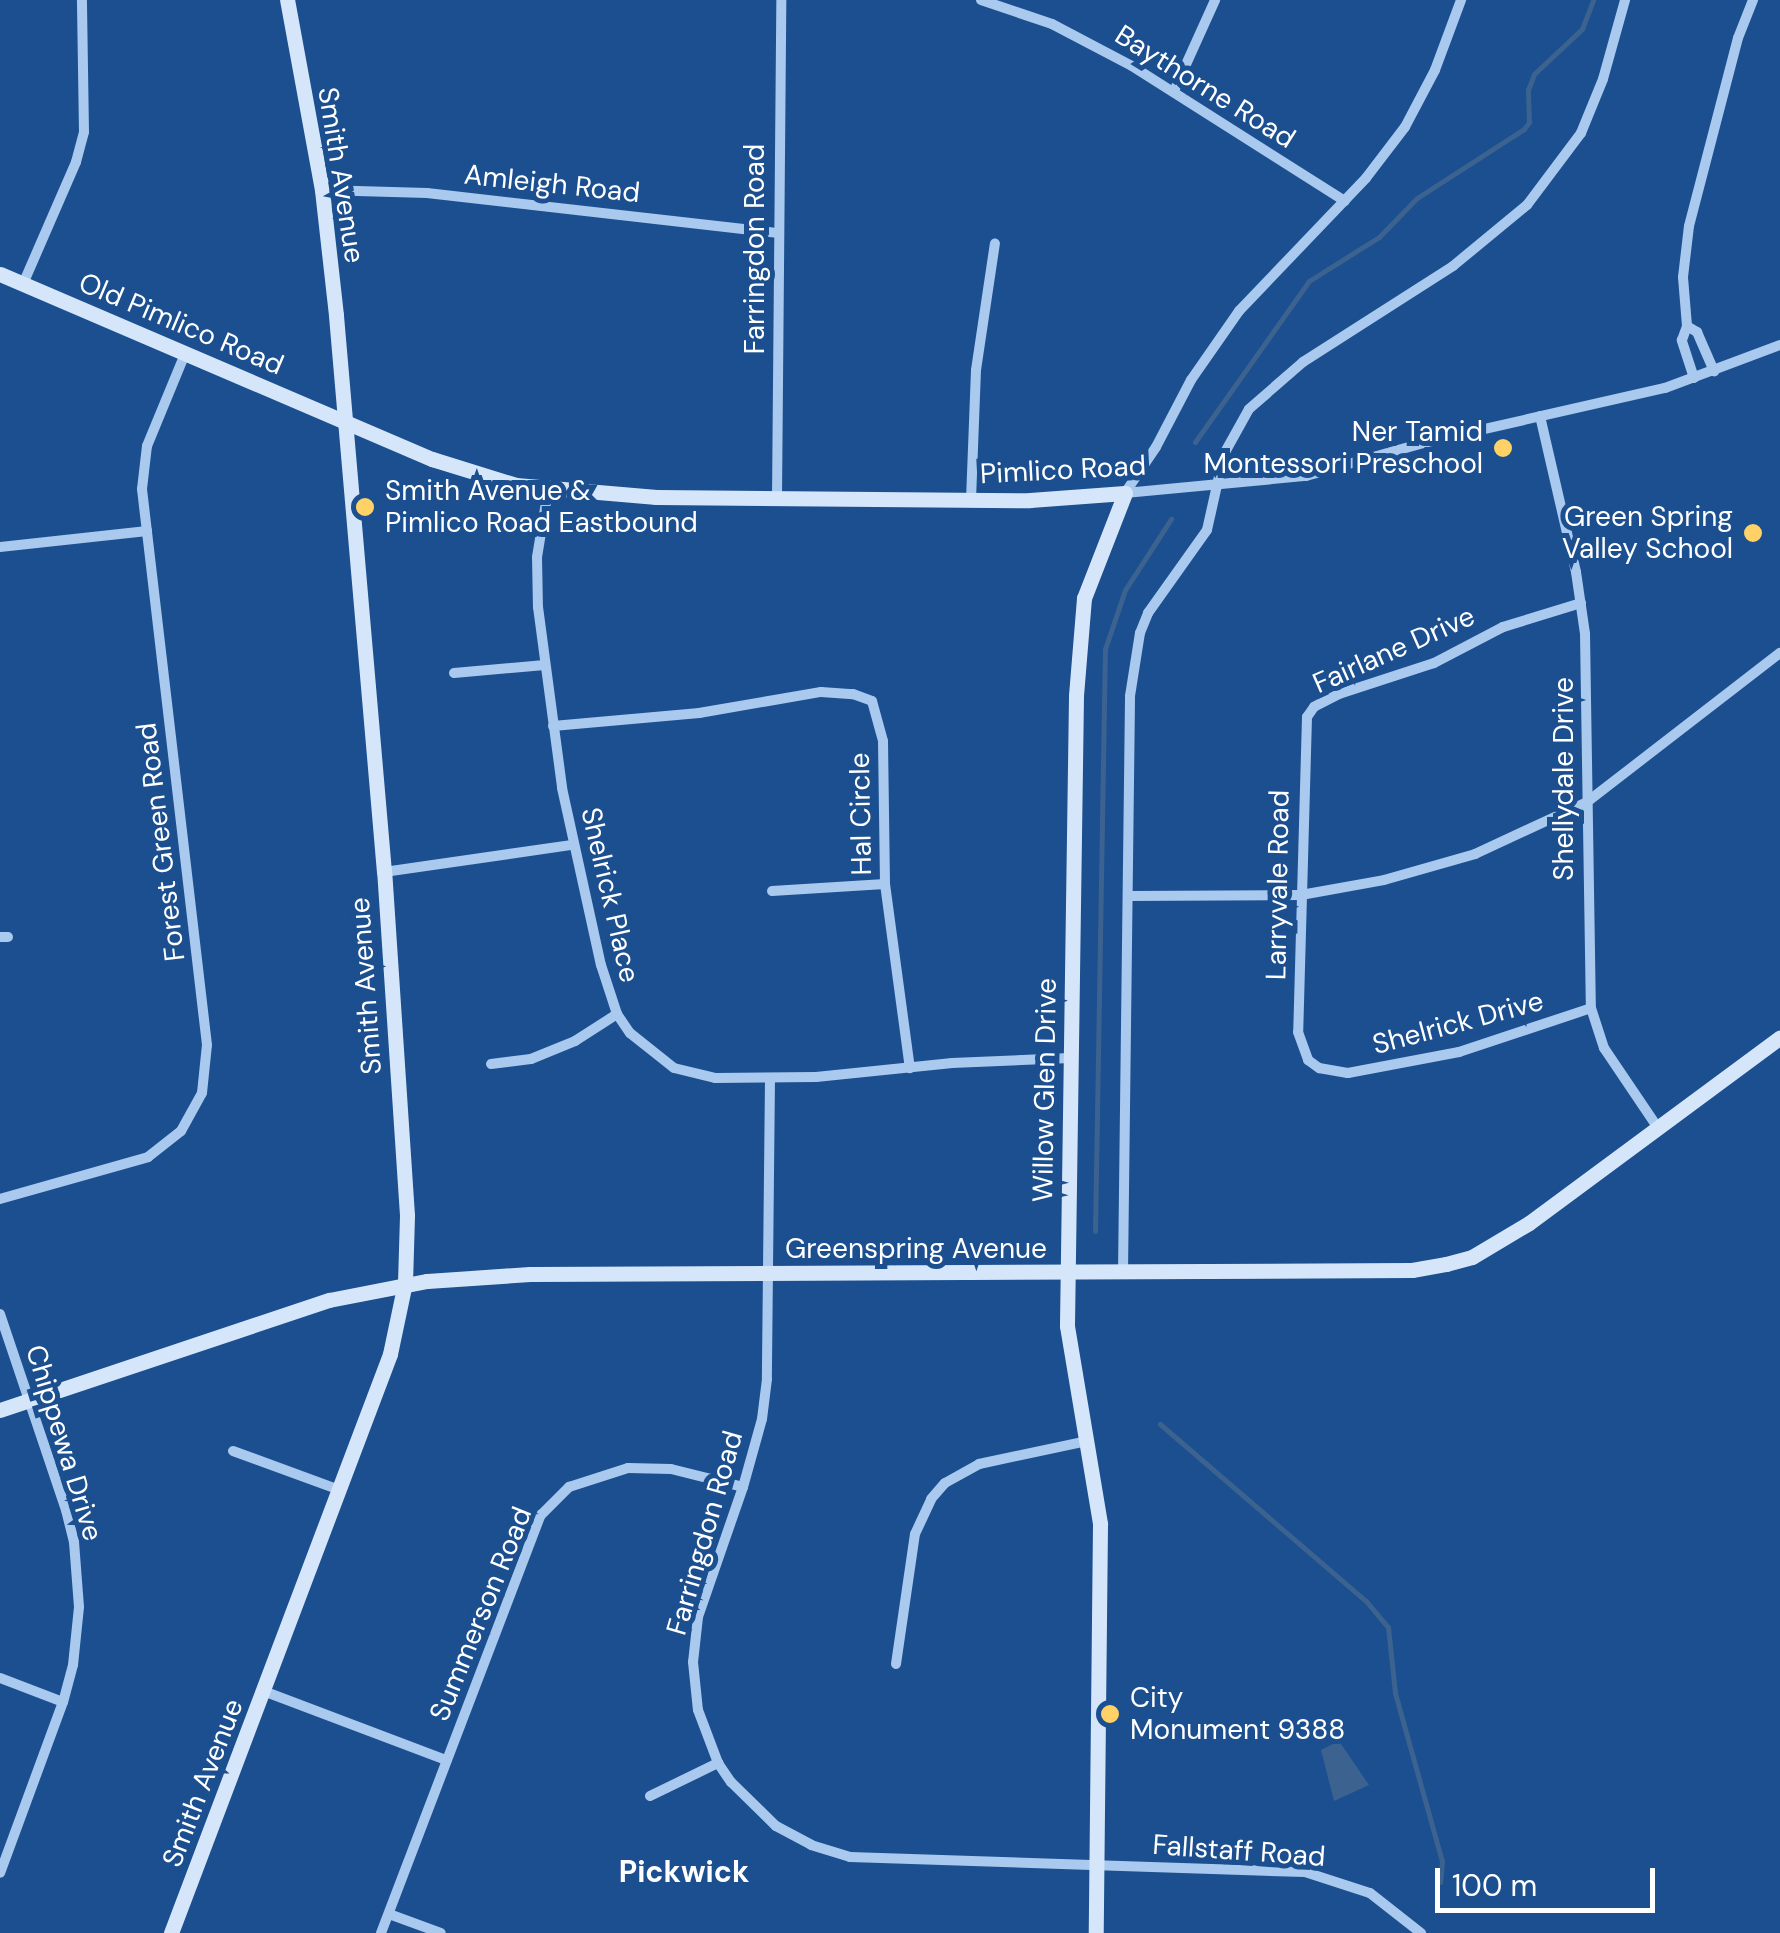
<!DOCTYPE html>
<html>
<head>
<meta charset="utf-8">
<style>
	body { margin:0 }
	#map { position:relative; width:1780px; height:1933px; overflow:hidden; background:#1b4f8f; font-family:"DM Sans",sans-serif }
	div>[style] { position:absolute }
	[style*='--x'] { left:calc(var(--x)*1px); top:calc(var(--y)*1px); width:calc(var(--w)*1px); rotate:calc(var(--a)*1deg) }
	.water>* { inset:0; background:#3c6290 }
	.stream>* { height:5px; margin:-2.5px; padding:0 2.5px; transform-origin:2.5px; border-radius:2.5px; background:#3c6290 }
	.street>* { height:10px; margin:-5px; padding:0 5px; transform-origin:5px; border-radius:5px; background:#a9c9ee }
	.secondary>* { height:15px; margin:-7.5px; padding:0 7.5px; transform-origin:7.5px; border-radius:7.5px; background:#d6e6fa }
	.dots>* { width:28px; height:28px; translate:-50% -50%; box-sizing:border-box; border:5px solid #1b4f8f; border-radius:50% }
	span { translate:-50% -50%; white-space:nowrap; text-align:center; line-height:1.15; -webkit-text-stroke:10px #1b4f8f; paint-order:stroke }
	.street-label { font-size:28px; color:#fff }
	.poi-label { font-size:28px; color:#fff }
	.right { translate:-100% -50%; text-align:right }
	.left { translate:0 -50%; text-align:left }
	.neighbourhood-label { font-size:30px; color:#fff; font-weight:700 }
	.scale { position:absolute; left:1435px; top:1868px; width:220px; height:45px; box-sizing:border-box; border:5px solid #fff; border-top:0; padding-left:12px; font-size:30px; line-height:35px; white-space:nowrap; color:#fff; -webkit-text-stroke:8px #1b4f8f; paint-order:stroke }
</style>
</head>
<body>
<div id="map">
	<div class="water">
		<i style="clip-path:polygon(1339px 1741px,1369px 1785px,1334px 1801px,1321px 1750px)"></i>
	</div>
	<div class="stream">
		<i style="--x:1195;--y:442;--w:197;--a:-54.7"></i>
		<i style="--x:1309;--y:281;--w:83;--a:-32.2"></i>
		<i style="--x:1379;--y:237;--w:54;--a:-45.7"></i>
		<i style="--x:1417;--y:198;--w:127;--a:-32.8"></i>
		<i style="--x:1524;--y:129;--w:9;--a:-54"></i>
		<i style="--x:1529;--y:122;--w:32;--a:-92"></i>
		<i style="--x:1528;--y:90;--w:17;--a:-69"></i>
		<i style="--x:1534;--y:74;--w:66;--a:-43.2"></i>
		<i style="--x:1582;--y:29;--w:31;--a:-69"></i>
		<i style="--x:1095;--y:1231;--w:582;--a:-89.02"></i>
		<i style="--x:1105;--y:649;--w:62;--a:-71.3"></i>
		<i style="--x:1125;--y:590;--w:85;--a:-57.1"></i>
		<i style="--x:1160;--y:1424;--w:272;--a:40.7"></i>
		<i style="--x:1366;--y:1601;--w:34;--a:50"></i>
		<i style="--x:1388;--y:1627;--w:66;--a:83.9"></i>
		<i style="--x:1395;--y:1693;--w:174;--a:74.4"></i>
		<i style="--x:1442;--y:1861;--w:21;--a:95"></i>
	</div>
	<div class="street">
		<i style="--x:981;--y:0;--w:75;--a:18.7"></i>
		<i style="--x:1052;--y:24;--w:90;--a:27.7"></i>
		<i style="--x:1132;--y:66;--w:252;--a:32.4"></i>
		<i style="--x:1174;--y:91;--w:100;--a:-65.7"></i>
		<i style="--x:322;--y:190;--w:105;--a:1.6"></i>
		<i style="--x:427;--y:193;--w:352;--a:6.5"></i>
		<i style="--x:23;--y:284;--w:133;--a:-66.5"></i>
		<i style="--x:76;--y:162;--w:31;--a:-75"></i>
		<i style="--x:84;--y:132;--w:132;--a:-90.9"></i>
		<i style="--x:1687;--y:326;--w:12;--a:31"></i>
		<i style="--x:1697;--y:332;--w:43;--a:66.4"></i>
		<i style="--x:1694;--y:378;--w:40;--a:-108"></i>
		<i style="--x:1682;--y:340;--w:15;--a:-70"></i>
		<i style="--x:1687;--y:326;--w:49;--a:-94.7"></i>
		<i style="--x:1683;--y:277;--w:51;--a:-83.3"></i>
		<i style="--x:1689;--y:226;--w:194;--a:-75.4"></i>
		<i style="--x:1738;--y:38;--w:41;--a:-68.5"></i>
		<i style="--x:1540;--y:416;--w:160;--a:77"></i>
		<i style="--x:1576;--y:572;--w:63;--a:81.7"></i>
		<i style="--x:1585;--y:634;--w:374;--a:89.1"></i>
		<i style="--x:1591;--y:1008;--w:42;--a:72"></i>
		<i style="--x:1604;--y:1048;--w:97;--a:56"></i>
		<i style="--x:548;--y:490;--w:68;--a:99.3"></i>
		<i style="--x:537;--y:557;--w:50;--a:88.9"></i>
		<i style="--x:538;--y:607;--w:183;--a:82.4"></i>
		<i style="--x:562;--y:788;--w:181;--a:77.6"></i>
		<i style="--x:601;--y:965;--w:52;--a:71.9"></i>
		<i style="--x:617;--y:1014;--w:23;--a:56"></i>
		<i style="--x:630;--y:1033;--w:56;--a:38.5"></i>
		<i style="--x:674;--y:1068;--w:42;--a:13.7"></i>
		<i style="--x:715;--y:1078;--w:101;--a:-0.6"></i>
		<i style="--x:816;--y:1077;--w:137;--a:-5.9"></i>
		<i style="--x:952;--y:1063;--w:118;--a:-2.4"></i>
		<i style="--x:1125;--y:493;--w:182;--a:-5.4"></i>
		<i style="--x:1306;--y:476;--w:126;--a:-15.7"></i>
		<i style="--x:1427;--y:442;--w:244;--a:-12.8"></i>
		<i style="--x:1665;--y:388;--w:123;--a:-20.5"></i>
		<i style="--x:1125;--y:493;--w:55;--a:-56"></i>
		<i style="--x:1156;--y:447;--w:76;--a:-62.4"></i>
		<i style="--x:1191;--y:380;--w:84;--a:-55.2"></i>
		<i style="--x:1239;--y:311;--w:184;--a:-46.3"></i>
		<i style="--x:1366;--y:178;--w:64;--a:-52.6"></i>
		<i style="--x:1405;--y:127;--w:64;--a:-62.2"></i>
		<i style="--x:1435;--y:70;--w:75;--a:-69.6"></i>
		<i style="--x:777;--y:498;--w:498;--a:-89.5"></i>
		<i style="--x:971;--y:500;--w:130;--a:-87.8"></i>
		<i style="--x:976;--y:370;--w:128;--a:-81.5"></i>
		<i style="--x:0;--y:547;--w:148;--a:-6.2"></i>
		<i style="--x:1581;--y:603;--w:82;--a:162.9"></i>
		<i style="--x:1503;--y:627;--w:78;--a:152.4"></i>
		<i style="--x:1434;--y:663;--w:100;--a:161.9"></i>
		<i style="--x:1339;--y:694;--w:28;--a:153"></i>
		<i style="--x:1314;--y:707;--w:12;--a:125"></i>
		<i style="--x:1307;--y:717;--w:315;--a:91.6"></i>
		<i style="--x:1298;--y:1032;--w:30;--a:70"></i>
		<i style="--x:1308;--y:1060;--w:14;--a:36"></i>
		<i style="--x:1319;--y:1068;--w:29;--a:10"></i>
		<i style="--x:1348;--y:1073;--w:113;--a:-10.7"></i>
		<i style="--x:1459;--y:1052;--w:139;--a:-18.4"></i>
		<i style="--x:454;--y:673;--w:91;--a:-5"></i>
		<i style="--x:553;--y:726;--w:147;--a:-5.1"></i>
		<i style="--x:699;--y:713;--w:124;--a:-9.8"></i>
		<i style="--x:821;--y:692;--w:32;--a:4"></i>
		<i style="--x:853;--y:694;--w:20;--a:20"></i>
		<i style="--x:872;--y:701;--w:41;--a:74.6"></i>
		<i style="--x:883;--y:741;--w:143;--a:89.2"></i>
		<i style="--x:885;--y:884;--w:186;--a:82.3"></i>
		<i style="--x:384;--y:872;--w:190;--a:-8.2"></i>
		<i style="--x:772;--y:891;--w:113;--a:-3.5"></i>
		<i style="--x:1128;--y:896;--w:173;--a:-0.3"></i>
		<i style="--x:1301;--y:895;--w:84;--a:-10.2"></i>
		<i style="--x:1384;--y:880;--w:95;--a:-15.9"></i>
		<i style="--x:1475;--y:854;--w:123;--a:-24.9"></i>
		<i style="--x:1587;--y:802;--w:244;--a:-37.7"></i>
		<i style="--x:0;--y:937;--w:8;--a:0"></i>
		<i style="--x:491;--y:1064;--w:40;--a:-7.1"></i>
		<i style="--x:531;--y:1059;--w:48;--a:-22.2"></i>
		<i style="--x:575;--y:1041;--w:50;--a:-32.7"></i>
		<i style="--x:770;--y:1078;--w:301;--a:90.6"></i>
		<i style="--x:767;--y:1379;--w:40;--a:97.1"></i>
		<i style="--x:762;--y:1419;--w:71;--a:105.6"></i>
		<i style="--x:743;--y:1487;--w:138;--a:109.1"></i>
		<i style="--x:698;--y:1617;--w:45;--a:96.3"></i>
		<i style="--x:693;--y:1662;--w:48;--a:84.1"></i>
		<i style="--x:698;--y:1710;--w:57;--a:69.3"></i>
		<i style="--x:718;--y:1763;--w:23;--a:56"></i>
		<i style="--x:731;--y:1782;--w:63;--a:44.4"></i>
		<i style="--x:776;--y:1826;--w:40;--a:28"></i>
		<i style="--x:811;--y:1845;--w:41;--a:17.1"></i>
		<i style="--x:850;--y:1857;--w:455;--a:1.9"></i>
		<i style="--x:1305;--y:1872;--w:68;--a:17.9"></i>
		<i style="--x:1370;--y:1893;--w:65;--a:38.1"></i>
		<i style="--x:0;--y:1199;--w:154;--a:-15.8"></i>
		<i style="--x:148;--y:1157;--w:42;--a:-38.2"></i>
		<i style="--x:181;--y:1131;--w:43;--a:-61.1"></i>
		<i style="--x:202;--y:1093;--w:48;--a:-84.1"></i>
		<i style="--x:207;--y:1045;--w:560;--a:-96.67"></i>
		<i style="--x:142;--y:489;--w:43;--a:-83.4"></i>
		<i style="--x:147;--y:446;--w:100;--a:-67.6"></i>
		<i style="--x:1123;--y:1272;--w:576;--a:-89.3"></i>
		<i style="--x:1130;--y:696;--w:64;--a:-81"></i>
		<i style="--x:1140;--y:633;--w:22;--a:-68"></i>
		<i style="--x:1148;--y:613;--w:102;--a:-54.6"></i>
		<i style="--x:1207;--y:530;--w:78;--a:-77.4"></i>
		<i style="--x:1224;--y:454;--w:51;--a:-60.9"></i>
		<i style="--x:1249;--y:409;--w:72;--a:-41"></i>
		<i style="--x:1303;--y:362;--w:178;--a:-32.6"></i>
		<i style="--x:1453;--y:266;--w:96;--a:-39.5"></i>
		<i style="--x:1527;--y:205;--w:90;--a:-53.1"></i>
		<i style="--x:1581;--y:133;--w:58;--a:-67.8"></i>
		<i style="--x:1603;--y:79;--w:82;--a:-74.4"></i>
		<i style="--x:0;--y:1314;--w:207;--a:71.4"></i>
		<i style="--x:66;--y:1510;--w:33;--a:76"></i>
		<i style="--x:74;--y:1542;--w:65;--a:85.6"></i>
		<i style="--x:79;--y:1607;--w:58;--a:95.9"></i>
		<i style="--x:73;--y:1665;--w:38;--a:105"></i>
		<i style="--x:63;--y:1702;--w:182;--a:110.2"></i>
		<i style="--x:233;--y:1451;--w:111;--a:20.1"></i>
		<i style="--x:896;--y:1664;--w:131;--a:-81.7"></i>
		<i style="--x:915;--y:1534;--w:38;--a:-65"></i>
		<i style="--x:931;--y:1499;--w:21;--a:-49"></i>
		<i style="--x:945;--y:1483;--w:39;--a:-29"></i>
		<i style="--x:979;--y:1464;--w:110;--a:-12"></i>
		<i style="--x:0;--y:1678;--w:67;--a:20.9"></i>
		<i style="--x:266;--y:1692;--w:192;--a:20.7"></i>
		<i style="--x:650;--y:1796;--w:76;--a:-25.9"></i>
		<i style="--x:389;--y:1914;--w:55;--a:20.1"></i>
		<i style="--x:381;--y:1933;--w:448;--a:-69.1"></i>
		<i style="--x:541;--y:1515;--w:40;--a:-45"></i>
		<i style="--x:569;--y:1487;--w:62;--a:-17.9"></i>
		<i style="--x:628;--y:1468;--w:43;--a:1.3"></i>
		<i style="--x:671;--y:1469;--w:74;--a:14"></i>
	</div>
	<div class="secondary">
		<i style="--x:0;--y:274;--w:470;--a:23.2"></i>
		<i style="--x:432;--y:459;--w:88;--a:17.2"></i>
		<i style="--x:516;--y:485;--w:141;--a:4.9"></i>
		<i style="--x:656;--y:497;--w:374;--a:0.5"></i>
		<i style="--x:1030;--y:500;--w:95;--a:-4.2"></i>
		<i style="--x:1125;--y:493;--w:113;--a:111.3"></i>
		<i style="--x:1084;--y:598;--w:98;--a:94.7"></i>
		<i style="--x:1076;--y:696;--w:630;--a:90.82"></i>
		<i style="--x:1067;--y:1326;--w:201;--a:80.5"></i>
		<i style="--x:1100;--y:1524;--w:409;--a:90.6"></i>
		<i style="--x:0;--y:1410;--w:347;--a:-18.5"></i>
		<i style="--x:329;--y:1300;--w:100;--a:-11"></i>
		<i style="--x:427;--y:1281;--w:103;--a:-3.9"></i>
		<i style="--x:530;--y:1274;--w:882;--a:-0.26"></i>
		<i style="--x:1412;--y:1270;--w:35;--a:-10"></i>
		<i style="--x:1446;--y:1264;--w:27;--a:-15"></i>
		<i style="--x:1472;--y:1257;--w:66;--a:-30.8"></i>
		<i style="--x:1529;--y:1223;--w:312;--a:-36.5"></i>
		<i style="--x:171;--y:1933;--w:619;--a:-69.28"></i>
		<i style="--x:390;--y:1354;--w:73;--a:-78.1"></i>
		<i style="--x:405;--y:1283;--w:68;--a:-88.3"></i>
		<i style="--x:407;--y:1215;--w:344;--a:-93.8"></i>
		<i style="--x:384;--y:872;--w:559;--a:-94.93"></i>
		<i style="--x:336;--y:315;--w:126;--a:-96.4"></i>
		<i style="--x:322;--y:190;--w:193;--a:-100.4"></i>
	</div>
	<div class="dots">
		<i style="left:1503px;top:448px;background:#ffd166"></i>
		<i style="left:365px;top:507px;background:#ffd166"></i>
		<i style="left:1753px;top:533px;background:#ffd166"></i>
		<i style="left:1110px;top:1714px;background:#ffd166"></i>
	</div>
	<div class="street-label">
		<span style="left:1205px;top:87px;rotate:32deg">Baythorne Road</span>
		<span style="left:341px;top:175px;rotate:81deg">Smith Avenue</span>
		<span style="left:552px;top:184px;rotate:6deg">Amleigh Road</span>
		<span style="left:755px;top:249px;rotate:-90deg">Farringdon Road</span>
		<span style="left:181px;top:324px;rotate:23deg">Old Pimlico Road</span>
		<span style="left:1063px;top:470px;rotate:-3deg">Pimlico Road</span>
		<span style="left:1394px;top:650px;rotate:-24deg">Fairlane Drive</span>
		<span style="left:1564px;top:779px;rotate:-90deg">Shellydale Drive</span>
		<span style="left:861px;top:814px;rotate:-91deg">Hal Circle</span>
		<span style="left:161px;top:842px;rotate:-97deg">Forest Green Road</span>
		<span style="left:1278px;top:885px;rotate:-89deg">Larryvale Road</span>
		<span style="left:610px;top:895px;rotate:77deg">Shelrick Place</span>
		<span style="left:366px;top:986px;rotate:-94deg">Smith Avenue</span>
		<span style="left:1458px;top:1023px;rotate:-15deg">Shelrick Drive</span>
		<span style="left:1045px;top:1090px;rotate:-89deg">Willow Glen Drive</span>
		<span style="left:916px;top:1249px">Greenspring Avenue</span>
		<span style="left:64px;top:1443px;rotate:73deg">Chippewa Drive</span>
		<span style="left:705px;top:1533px;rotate:-74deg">Farringdon Road</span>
		<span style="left:481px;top:1614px;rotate:-68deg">Summerson Road</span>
		<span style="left:203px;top:1783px;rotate:-69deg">Smith Avenue</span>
		<span style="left:1239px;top:1851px;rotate:4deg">Fallstaff Road</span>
	</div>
	<div class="poi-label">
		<span class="right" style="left:1483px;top:448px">Ner Tamid<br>Montessori Preschool</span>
		<span class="left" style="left:385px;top:507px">Smith Avenue &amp;<br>Pimlico Road Eastbound</span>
		<span class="right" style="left:1733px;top:533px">Green Spring<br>Valley School</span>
		<span class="left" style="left:1130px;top:1714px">City<br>Monument 9388</span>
	</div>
	<div class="neighbourhood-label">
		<span style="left:684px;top:1872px">Pickwick</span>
	</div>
	<div class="scale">100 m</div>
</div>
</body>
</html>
